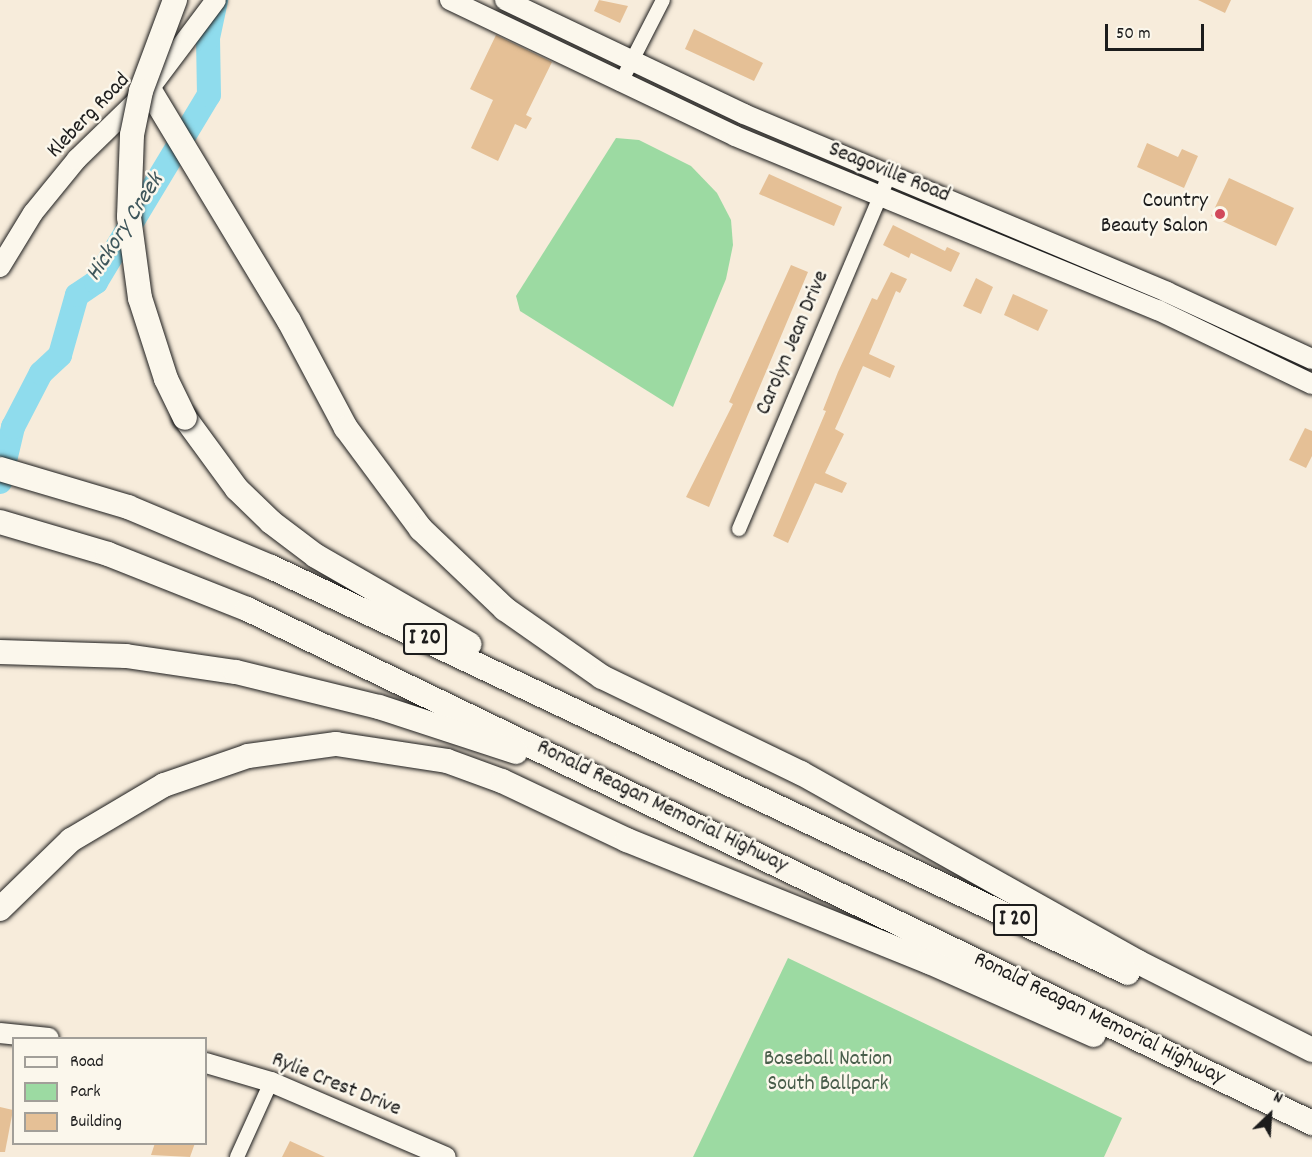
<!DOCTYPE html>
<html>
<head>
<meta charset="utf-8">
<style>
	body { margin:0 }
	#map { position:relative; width:1312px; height:1157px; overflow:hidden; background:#f7ecdb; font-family:Dekko,sans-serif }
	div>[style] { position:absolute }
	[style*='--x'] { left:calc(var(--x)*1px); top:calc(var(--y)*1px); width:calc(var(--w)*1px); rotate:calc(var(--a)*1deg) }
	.green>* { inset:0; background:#9cdaa2 }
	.river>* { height:24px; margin:-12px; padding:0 12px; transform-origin:12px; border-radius:12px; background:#8fdced }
	.building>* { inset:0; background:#e5c096 }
	.roads { filter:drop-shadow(0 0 2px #1c1c1c) drop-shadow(0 0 2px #1c1c1c) }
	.street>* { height:14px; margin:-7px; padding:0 7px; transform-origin:7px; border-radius:7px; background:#fbf7ec }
	.secondary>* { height:20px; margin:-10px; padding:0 10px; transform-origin:10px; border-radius:10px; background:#fbf7ec }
	.highway>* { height:24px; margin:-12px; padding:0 12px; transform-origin:12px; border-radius:12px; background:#fbf7ec }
	.bridges { filter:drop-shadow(0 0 2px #1c1c1c) drop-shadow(0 0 2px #1c1c1c) }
	.highway-bridge>* { height:24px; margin:-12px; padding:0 12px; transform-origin:12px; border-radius:12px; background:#fbf7ec }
	.dots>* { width:16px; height:16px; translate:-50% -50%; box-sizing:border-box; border:3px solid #fbf7ec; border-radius:50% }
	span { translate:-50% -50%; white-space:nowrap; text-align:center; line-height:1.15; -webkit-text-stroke:5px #fbf7ec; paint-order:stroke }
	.shield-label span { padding:2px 4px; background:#fbf7ec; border:2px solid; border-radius:4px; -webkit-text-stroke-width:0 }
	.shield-label { font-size:21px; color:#1c1c1c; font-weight:700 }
	.street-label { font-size:22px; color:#1c1c1c }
	.poi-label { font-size:22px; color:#1c1c1c }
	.right { translate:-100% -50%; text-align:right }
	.park-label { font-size:22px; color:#495e4b }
	.water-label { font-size:24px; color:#3e565b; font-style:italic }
	.legend { position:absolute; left:12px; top:1037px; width:195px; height:108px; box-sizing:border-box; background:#fbf7ec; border:2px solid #a29f99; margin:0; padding:8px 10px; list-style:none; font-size:18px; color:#1c1c1c }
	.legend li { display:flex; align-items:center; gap:12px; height:30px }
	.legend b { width:30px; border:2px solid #a29f99 }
	.north { position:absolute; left:1240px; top:1085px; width:60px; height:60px; -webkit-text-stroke:4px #fbf7ec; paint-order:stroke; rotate:25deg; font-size:16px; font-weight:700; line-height:24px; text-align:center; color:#1c1c1c }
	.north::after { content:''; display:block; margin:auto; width:21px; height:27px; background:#1c1c1c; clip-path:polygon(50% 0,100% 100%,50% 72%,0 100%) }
	.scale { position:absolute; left:1105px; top:24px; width:99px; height:27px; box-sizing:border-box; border:3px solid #1c1c1c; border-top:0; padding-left:8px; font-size:18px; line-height:21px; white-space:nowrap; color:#1c1c1c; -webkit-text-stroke:4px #fbf7ec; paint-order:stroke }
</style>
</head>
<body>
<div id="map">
	<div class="green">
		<i style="clip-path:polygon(616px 138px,639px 140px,691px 166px,717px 193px,731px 220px,733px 245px,726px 279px,673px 407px,520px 311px,516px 296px)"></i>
		<i style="clip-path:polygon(788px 958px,1122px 1118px,1104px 1157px,693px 1157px)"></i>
	</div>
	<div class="river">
		<i style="--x:0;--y:482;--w:57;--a:-76.7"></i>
		<i style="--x:13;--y:427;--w:61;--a:-62.6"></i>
		<i style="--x:41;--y:373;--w:26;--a:-43"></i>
		<i style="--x:60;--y:355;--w:62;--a:-74.2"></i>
		<i style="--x:77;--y:295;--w:23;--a:-34"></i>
		<i style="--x:96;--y:282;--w:218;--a:-58.9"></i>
		<i style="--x:209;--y:95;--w:57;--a:-91"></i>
		<i style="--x:208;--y:38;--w:39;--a:-78"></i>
	</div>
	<div class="building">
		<i style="clip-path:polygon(599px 0,628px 6px,620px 23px,594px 11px)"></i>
		<i style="clip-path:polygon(1198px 0,1231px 0,1225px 13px)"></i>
		<i style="clip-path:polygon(694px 29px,763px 63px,754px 81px,685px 49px)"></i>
		<i style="clip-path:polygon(496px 35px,552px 62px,526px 115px,532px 118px,526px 129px,515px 124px,498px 161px,471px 148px,493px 100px,470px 89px)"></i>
		<i style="clip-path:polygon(1147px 143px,1178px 157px,1182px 149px,1198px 156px,1184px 188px,1137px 167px)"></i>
		<i style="clip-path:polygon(769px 174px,842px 207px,834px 226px,759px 194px)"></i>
		<i style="clip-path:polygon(1229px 178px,1294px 208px,1276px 246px,1211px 216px)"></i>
		<i style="clip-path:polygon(893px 225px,945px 251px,947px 247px,960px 253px,951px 272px,911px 253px,909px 258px,883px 245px)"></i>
		<i style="clip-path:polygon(791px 265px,808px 272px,709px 507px,686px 497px,733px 404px,729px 402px)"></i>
		<i style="clip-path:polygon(891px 272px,907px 279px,900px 293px,896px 291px,869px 354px,895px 366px,890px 378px,863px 366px,835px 429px,844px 434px,825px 473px,847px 483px,842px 493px,815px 483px,788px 543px,773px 536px,826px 411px,823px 410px,838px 372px,872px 298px,877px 300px)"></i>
		<i style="clip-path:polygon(976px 278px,993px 287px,981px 314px,963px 306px)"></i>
		<i style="clip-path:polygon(1013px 294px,1048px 310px,1038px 331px,1004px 315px)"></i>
		<i style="clip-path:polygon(1305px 428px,1312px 431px,1312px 456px,1306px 468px,1289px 460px)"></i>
		<i style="clip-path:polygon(0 1107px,13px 1110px,5px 1152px,0 1152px)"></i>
		<i style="clip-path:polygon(290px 1141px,325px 1157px,282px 1157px)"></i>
		<i style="clip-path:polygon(155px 1143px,195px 1143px,190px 1157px,151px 1155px)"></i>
	</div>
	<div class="roads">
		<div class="street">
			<i style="--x:620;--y:84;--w:94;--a:-62.9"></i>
			<i style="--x:739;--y:529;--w:384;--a:-67"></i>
			<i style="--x:237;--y:1157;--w:82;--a:-65.6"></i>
		</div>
		<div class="secondary">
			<i style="--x:450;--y:0;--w:316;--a:25.5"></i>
			<i style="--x:735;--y:136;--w:457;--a:22.4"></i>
			<i style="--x:1158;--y:310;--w:171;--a:25.7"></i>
			<i style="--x:505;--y:0;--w:265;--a:25.5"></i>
			<i style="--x:744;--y:114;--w:459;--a:22.8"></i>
			<i style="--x:1167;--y:292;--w:160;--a:24.8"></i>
			<i style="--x:0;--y:267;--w:63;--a:-58.6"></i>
			<i style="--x:33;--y:213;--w:70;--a:-50.8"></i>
			<i style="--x:77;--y:159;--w:100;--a:-44.2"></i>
			<i style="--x:149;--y:89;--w:111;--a:-53"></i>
			<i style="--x:0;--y:1033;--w:49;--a:5.8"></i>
			<i style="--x:206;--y:1063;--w:68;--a:16.3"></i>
			<i style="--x:271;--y:1082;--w:190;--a:23.2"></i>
		</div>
		<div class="highway">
			<i style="--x:149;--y:89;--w:271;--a:58.9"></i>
			<i style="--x:289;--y:321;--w:121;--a:62"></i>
			<i style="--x:346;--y:428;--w:126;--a:53.4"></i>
			<i style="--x:421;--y:529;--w:116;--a:43.6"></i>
			<i style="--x:505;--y:609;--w:118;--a:35"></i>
			<i style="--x:602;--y:677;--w:221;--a:25.8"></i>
			<i style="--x:801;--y:773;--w:386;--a:29.3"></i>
			<i style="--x:1138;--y:962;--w:195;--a:26.8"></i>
			<i style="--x:185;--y:418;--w:88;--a:53.8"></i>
			<i style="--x:237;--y:489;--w:47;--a:44.1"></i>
			<i style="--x:271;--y:522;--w:56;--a:37.1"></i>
			<i style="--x:316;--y:556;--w:177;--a:29.9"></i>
			<i style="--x:0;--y:469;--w:134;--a:16.5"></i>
			<i style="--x:128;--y:507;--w:155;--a:22.8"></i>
			<i style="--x:271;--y:567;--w:948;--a:25.35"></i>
			<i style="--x:0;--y:522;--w:113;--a:16.5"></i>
			<i style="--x:108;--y:554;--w:149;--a:21.6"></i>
			<i style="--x:247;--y:609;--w:1183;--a:25.76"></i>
			<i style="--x:0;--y:652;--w:126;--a:1.8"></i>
			<i style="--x:126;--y:656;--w:111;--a:8.3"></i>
			<i style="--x:236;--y:672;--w:147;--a:13.8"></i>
			<i style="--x:379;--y:707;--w:144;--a:18.2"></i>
			<i style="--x:0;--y:909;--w:99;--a:-44.2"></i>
			<i style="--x:71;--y:840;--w:108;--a:-30.6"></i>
			<i style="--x:164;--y:785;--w:89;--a:-19"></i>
			<i style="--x:248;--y:756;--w:89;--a:-7.8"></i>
			<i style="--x:336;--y:744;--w:112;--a:8.7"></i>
			<i style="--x:447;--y:761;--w:59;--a:20"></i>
			<i style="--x:502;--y:781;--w:138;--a:25.3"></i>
			<i style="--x:627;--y:840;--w:326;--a:22"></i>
			<i style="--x:929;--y:962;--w:180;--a:23.9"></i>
		</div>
	</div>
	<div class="bridges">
		<div class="highway-bridge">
			<i style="--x:175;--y:0;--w:97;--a:110.5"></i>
			<i style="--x:141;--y:91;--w:45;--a:101.6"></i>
			<i style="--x:132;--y:135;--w:82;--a:92.1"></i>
			<i style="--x:129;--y:217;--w:82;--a:82.3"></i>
			<i style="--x:140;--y:298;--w:85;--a:72.2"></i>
			<i style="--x:166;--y:379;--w:43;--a:64"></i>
		</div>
	</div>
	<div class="dots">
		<i style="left:1220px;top:214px;background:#d1495b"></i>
	</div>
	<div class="shield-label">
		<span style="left:425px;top:639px">I 20</span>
		<span style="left:1015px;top:920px">I 20</span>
	</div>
	<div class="street-label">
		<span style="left:89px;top:116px;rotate:-46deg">Kleberg Road</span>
		<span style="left:889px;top:173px;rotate:22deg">Seagoville Road</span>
		<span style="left:793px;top:343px;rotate:-67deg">Carolyn Jean Drive</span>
		<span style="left:662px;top:807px;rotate:26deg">Ronald Reagan Memorial Highway</span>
		<span style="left:1099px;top:1019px;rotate:26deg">Ronald Reagan Memorial Highway</span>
		<span style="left:336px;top:1085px;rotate:22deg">Rylie Crest Drive</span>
	</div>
	<div class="poi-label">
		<span class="right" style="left:1208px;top:214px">Country<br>Beauty Salon</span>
	</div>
	<div class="park-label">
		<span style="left:828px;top:1072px">Baseball Nation<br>South Ballpark</span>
	</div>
	<div class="water-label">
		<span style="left:126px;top:228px;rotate:-57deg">Hickory Creek</span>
	</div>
	<ul class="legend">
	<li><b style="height:8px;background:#fbf7ec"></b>Road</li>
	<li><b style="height:16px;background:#9cdaa2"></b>Park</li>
	<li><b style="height:16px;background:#e5c096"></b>Building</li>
	</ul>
	<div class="north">N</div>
	<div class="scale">50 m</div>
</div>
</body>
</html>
